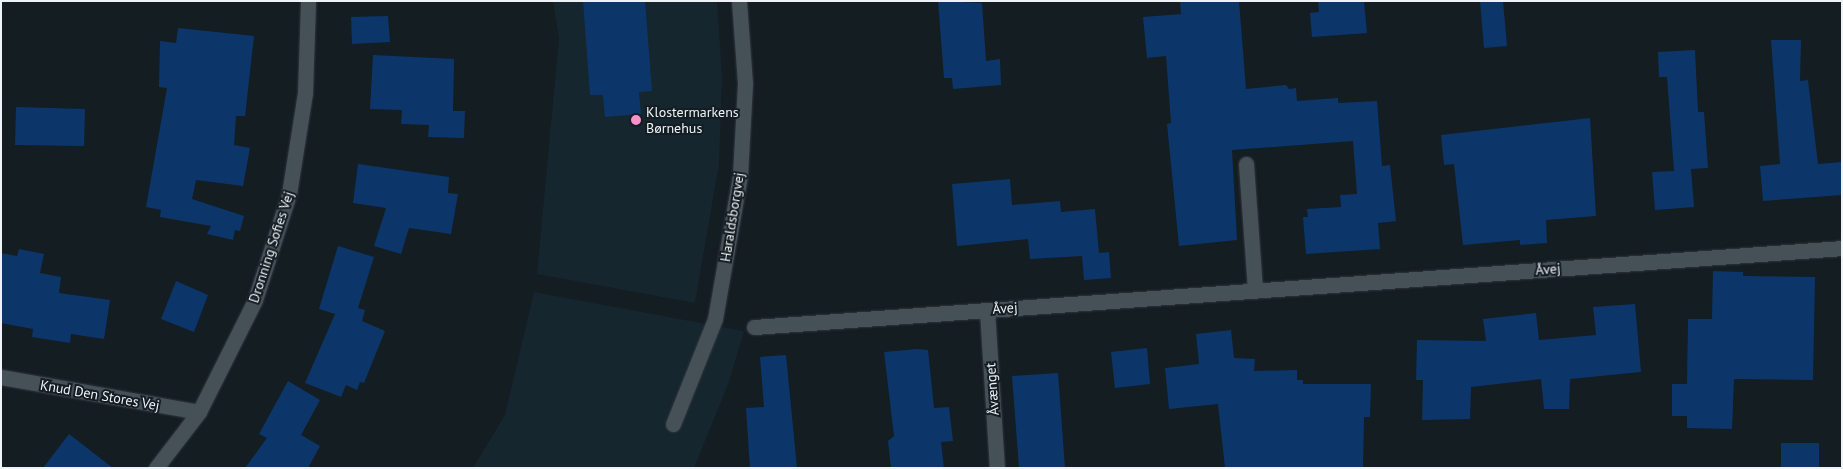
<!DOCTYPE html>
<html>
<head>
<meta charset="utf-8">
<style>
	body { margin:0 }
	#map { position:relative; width:1843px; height:469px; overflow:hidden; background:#131d22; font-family:"PT Sans",sans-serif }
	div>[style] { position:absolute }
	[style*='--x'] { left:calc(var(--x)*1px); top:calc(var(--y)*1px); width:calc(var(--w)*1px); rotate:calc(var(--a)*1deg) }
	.built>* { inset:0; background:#15262f }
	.building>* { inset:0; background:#0c366a }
	.roads { filter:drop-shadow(0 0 1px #31363b) drop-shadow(0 0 1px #31363b) }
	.minor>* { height:15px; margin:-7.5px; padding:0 7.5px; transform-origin:7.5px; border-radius:7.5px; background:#455057 }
	.dots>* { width:14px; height:14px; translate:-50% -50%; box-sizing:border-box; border:2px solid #131d22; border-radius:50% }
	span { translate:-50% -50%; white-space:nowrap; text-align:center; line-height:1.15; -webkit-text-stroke:4px #131d22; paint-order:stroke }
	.poi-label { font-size:14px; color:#edf3f7 }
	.left { translate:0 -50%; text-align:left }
	.street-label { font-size:14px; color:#edf3f7 }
	.frame { position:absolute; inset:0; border:2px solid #edf3f7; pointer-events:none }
</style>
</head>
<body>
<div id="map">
	<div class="built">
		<i style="clip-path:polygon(553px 1px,717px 1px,722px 76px,719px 164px,695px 303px,537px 274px,559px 39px)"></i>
		<i style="clip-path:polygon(534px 292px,744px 331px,729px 382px,694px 468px,473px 468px,505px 415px)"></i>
	</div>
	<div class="building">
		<i style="clip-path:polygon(583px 1px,645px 1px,652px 91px,639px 92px,641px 114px,605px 117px,603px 95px,590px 95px)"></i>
		<i style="clip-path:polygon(938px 1px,982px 3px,986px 61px,1000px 59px,1001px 85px,953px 89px,952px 78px,944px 78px)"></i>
		<i style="clip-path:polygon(1180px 1px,1239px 1px,1246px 89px,1286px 85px,1289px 89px,1296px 88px,1297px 101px,1338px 98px,1338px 103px,1377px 101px,1382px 166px,1390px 165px,1396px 221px,1378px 223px,1380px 249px,1306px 254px,1303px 217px,1308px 217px,1307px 209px,1341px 207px,1340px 195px,1357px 194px,1353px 141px,1232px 150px,1237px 240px,1179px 246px,1167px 124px,1171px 123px,1166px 56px,1147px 58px,1143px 17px,1181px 14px)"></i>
		<i style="clip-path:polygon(1318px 1px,1364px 1px,1367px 33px,1312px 37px,1310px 13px,1319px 12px)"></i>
		<i style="clip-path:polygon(1480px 1px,1503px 1px,1507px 46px,1484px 48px)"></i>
		<i style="clip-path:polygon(388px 16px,390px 42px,352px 44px,351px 17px)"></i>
		<i style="clip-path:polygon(178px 28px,254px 36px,245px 116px,236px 116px,234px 145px,250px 148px,243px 186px,196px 180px,192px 199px,244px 216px,240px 231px,235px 230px,233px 240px,207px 234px,211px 226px,160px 217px,161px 210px,146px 207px,167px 88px,159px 87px,160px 41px,176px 43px)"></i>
		<i style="clip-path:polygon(1771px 40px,1801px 40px,1800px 81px,1808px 80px,1818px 164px,1842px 162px,1842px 195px,1763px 201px,1760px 166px,1780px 164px)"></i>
		<i style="clip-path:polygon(1695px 50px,1698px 112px,1704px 112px,1708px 168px,1691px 169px,1694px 207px,1655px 210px,1652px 172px,1674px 171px,1667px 77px,1659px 77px,1658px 52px)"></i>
		<i style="clip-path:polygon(373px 55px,454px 59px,453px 111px,465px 111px,464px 138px,428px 137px,429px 125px,401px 124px,402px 110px,370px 109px)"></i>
		<i style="clip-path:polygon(16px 107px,85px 109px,84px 146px,15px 145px)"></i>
		<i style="clip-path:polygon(1590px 118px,1596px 216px,1546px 220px,1547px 243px,1520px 245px,1520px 240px,1463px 245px,1454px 164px,1444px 165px,1441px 135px)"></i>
		<i style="clip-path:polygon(358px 164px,449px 177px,448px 193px,458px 194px,451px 234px,409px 228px,401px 254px,374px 246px,386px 208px,353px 203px)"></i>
		<i style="clip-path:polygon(1010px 179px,1012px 205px,1060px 201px,1061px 212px,1095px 209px,1099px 253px,1109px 252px,1111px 278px,1084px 280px,1082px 256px,1030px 259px,1028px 239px,957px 246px,952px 184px)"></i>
		<i style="clip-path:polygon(338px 246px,374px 257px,358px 308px,365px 310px,362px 321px,385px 331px,364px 383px,360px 382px,357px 390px,346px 385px,341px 397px,305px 383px,335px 314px,319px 309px)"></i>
		<i style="clip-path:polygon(19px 249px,44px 254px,40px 273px,61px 277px,59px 293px,110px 300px,104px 339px,71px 334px,70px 343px,32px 337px,33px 329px,1px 323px,1px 253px,17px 256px)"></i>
		<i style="clip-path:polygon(1713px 271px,1743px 272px,1743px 276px,1815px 277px,1813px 380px,1734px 379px,1732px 429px,1687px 428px,1687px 416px,1672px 416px,1672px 384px,1687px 384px,1688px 319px,1712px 319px)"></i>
		<i style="clip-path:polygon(176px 281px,208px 295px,194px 332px,161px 319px)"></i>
		<i style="clip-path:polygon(1635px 304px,1641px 372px,1570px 379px,1569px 409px,1544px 409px,1541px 379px,1471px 387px,1470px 419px,1422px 420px,1423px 380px,1416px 380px,1417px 340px,1486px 341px,1483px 319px,1536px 313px,1539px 340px,1596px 335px,1593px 307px)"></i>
		<i style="clip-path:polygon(1231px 330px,1234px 358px,1255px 359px,1254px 371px,1297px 370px,1297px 380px,1303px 380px,1303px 384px,1371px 384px,1370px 417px,1364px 417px,1363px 468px,1225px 468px,1218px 404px,1169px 409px,1165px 368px,1199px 364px,1196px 334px)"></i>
		<i style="clip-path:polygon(1147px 348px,1150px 384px,1115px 388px,1111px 352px)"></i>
		<i style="clip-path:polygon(917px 349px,928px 350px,934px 408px,949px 407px,953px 441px,941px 442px,944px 468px,891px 468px,888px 441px,894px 436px,884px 352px)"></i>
		<i style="clip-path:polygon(786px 355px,797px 468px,750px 468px,746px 408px,764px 407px,760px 357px)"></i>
		<i style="clip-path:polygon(1058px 373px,1065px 468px,1019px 468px,1012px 376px)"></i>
		<i style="clip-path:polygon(288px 381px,320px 400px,301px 435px,320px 446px,308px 468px,245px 468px,267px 438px,259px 434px)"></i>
		<i style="clip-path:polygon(69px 434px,113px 468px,43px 468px)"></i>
		<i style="clip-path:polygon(1781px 443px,1819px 443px,1819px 468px,1781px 468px)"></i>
	</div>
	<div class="roads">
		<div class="minor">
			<i style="--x:1246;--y:164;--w:126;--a:85.9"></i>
			<i style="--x:987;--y:310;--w:158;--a:86.4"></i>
			<i style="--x:754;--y:327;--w:1091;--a:-4.15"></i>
			<i style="--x:1;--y:377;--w:201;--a:10"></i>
			<i style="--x:673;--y:424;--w:113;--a:-68.2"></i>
			<i style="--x:715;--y:319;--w:145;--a:-80.1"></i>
			<i style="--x:740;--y:176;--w:93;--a:-86.9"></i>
			<i style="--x:745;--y:83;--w:82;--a:-94.2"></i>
			<i style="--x:156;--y:468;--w:71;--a:-52.5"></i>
			<i style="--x:199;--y:412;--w:125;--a:-63.4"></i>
			<i style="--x:255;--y:300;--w:111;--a:-72.2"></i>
			<i style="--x:289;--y:194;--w:102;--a:-81"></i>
			<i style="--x:305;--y:93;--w:92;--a:-88.1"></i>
		</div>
	</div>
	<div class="dots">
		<i style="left:636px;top:120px;background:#f890cb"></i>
	</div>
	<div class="poi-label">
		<span class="left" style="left:646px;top:120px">Klostermarkens<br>Børnehus</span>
	</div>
	<div class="street-label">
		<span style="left:732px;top:217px;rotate:-81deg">Haraldsborgvej</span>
		<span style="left:271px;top:247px;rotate:-72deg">Dronning Sofies Vej</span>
		<span style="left:1548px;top:269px;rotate:-4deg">Åvej</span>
		<span style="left:1005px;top:308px;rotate:-4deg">Åvej</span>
		<span style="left:992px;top:389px;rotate:-94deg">Åvænget</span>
		<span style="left:100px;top:395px;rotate:10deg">Knud Den Stores Vej</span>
	</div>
	<div class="frame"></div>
</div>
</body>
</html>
